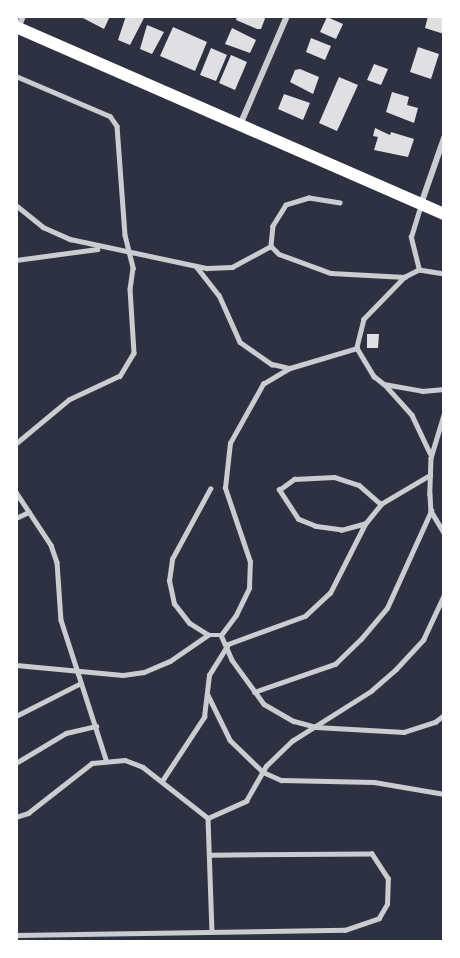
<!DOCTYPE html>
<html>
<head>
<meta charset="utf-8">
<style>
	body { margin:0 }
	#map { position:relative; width:460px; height:958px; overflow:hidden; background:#2d3142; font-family:"Alegreya Sans",sans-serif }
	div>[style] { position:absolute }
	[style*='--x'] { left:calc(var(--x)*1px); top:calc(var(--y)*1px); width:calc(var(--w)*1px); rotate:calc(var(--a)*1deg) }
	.building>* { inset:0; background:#e0e0e3 }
	.service>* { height:4.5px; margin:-2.25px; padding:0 2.25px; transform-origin:2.25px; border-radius:2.25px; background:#caccd0 }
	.minor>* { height:6px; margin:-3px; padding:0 3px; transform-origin:3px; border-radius:3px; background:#caccd0 }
	.secondary>* { height:12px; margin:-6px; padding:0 6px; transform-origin:6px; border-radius:6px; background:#fff }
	span { translate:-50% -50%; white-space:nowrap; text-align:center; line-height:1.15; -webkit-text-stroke:4.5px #fff; paint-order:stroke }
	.frame { position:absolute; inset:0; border:18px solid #fff; pointer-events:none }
</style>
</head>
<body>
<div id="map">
	<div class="building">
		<i style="clip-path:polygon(79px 16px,110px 16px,104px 29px)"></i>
		<i style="clip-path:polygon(126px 16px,145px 16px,130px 45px,118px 40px)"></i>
		<i style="clip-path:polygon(237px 16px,266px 16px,261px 29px,257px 29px,236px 20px)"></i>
		<i style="clip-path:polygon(428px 16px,444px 16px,444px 34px,425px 28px)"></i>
		<i style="clip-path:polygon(327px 17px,343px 24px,336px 39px,320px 32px)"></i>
		<i style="clip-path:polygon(147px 25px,164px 32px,152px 54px,140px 49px)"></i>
		<i style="clip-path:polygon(173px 27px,207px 42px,195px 71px,160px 56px)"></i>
		<i style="clip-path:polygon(232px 28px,256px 40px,250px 53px,225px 44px)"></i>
		<i style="clip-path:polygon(311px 38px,331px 46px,325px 60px,306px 52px)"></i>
		<i style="clip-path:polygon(418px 47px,439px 54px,431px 79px,410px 72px)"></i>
		<i style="clip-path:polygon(211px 48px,227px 55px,216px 81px,200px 75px)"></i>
		<i style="clip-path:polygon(231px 55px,247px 62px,235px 90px,219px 83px)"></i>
		<i style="clip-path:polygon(374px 64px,388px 69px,381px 85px,367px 80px)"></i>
		<i style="clip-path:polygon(300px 69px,319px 77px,313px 94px,290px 82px,295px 70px)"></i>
		<i style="clip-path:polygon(339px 77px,358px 85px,337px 131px,319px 123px)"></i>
		<i style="clip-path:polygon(392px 92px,409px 97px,407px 105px,418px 108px,414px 123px,386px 112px)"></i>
		<i style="clip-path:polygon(284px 94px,310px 103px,303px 120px,278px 109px)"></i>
		<i style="clip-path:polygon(375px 128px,390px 135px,391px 132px,414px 139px,408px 157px,374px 150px,378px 137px,373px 136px)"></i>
		<i style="clip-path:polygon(367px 334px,379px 334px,378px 348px,367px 348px)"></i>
	</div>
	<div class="service">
		<i style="--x:16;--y:76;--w:102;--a:23.1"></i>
		<i style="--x:110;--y:116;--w:12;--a:55"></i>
		<i style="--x:117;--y:126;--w:109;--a:85.8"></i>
		<i style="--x:125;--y:235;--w:34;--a:76"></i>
		<i style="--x:133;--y:268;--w:21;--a:98"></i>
		<i style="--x:130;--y:289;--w:64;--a:86.4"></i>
		<i style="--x:134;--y:353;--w:27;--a:121"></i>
		<i style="--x:120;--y:376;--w:56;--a:154.8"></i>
		<i style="--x:69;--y:400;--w:69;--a:140.3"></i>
		<i style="--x:340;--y:203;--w:31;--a:-171"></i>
		<i style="--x:309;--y:198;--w:24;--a:163"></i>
		<i style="--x:286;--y:205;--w:25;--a:122"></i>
		<i style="--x:273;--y:226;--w:20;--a:96"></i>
		<i style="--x:271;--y:246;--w:11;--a:45"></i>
		<i style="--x:279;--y:254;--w:55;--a:20.1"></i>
		<i style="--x:331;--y:273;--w:74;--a:3.1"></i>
		<i style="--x:16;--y:205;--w:35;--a:39"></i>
		<i style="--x:43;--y:227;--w:30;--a:24"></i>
		<i style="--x:70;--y:239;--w:140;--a:12"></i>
		<i style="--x:207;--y:268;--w:25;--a:-2"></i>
		<i style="--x:232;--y:267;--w:44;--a:-28.3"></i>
		<i style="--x:16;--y:260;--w:82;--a:-7.7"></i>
		<i style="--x:196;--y:266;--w:37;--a:52"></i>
		<i style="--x:219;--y:295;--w:51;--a:65.9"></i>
		<i style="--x:240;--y:342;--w:39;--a:35"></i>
		<i style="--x:272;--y:364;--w:18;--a:13"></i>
		<i style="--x:419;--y:270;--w:34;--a:-104"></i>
		<i style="--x:411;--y:237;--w:34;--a:-73"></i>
		<i style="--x:444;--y:274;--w:25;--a:-171"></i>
		<i style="--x:419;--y:270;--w:16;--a:153"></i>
		<i style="--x:405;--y:277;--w:59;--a:134.3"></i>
		<i style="--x:364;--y:319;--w:30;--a:104"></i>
		<i style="--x:357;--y:348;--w:33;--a:59"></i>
		<i style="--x:374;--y:376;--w:13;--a:39"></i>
		<i style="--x:384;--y:384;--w:39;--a:10"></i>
		<i style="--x:422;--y:391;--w:22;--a:-5"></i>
		<i style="--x:386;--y:386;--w:39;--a:48"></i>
		<i style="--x:412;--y:415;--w:42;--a:64.7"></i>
		<i style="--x:444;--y:415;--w:45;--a:106.8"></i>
		<i style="--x:431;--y:458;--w:36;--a:92"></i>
		<i style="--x:430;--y:494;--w:17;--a:87"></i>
		<i style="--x:431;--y:511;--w:26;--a:59"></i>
		<i style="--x:16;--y:492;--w:64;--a:56.6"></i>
		<i style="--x:51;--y:545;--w:18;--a:71"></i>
		<i style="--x:57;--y:562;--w:58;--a:86.1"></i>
		<i style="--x:61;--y:620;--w:146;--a:72.1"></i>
		<i style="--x:16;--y:518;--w:14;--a:-25"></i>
		<i style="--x:365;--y:524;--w:24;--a:165"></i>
		<i style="--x:342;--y:530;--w:27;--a:-172"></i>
		<i style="--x:315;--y:526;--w:18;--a:-158"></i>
		<i style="--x:298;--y:519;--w:35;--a:-123"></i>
		<i style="--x:279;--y:490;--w:19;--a:-36"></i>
		<i style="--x:294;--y:479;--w:40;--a:-2.9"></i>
		<i style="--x:334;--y:477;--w:26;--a:18"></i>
		<i style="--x:359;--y:485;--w:29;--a:41"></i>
		<i style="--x:208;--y:635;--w:22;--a:-148"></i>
		<i style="--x:189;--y:623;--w:24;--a:-128"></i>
		<i style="--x:174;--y:604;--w:24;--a:-102"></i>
		<i style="--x:169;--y:581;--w:22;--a:-82"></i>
		<i style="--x:172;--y:559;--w:80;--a:-61.5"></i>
		<i style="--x:221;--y:635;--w:25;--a:-53"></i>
		<i style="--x:236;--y:615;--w:30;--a:-64"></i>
		<i style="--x:249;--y:588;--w:26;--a:-88"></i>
		<i style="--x:250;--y:562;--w:78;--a:-108.7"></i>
		<i style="--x:225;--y:488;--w:45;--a:-83.7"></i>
		<i style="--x:230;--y:443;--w:68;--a:-60.8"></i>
		<i style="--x:263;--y:384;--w:31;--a:-31"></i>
		<i style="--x:290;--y:368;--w:70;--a:-16.6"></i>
		<i style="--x:16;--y:665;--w:107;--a:5.3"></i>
		<i style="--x:123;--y:675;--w:21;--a:-8"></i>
		<i style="--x:144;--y:672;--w:28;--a:-23"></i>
		<i style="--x:170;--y:661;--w:46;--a:-34.4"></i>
		<i style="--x:208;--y:635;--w:13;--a:0"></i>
		<i style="--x:221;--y:635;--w:27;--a:66"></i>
		<i style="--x:232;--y:660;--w:54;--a:54"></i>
		<i style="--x:264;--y:704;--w:34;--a:30"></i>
		<i style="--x:294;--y:721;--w:23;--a:15"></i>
		<i style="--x:316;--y:727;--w:88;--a:3.3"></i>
		<i style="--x:404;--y:732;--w:33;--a:-18"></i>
		<i style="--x:435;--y:722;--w:11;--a:-38"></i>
		<i style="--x:254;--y:692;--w:86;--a:-19.1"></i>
		<i style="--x:335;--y:664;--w:36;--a:-44"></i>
		<i style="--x:361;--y:639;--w:40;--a:-50"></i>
		<i style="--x:387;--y:608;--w:107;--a:-65.6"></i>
		<i style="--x:208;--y:695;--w:50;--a:63.9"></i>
		<i style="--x:230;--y:740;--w:46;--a:44.1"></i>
		<i style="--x:263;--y:772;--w:20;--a:24"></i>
		<i style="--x:281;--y:780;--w:93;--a:1.2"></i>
		<i style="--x:374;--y:782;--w:71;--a:9.7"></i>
		<i style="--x:16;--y:716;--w:71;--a:-26.9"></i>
		<i style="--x:16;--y:763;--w:58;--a:-31"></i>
		<i style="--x:66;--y:733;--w:31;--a:-13"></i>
		<i style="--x:162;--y:781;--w:77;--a:-56.7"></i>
		<i style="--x:204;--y:717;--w:42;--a:-83.2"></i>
		<i style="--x:209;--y:675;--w:36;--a:-58"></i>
		<i style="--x:228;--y:644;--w:82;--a:-20"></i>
		<i style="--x:305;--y:616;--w:34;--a:-43"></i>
		<i style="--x:330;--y:593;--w:77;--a:-63.1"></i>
		<i style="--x:365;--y:524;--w:26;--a:-51"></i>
		<i style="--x:381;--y:504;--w:57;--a:-30.6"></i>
		<i style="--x:16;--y:817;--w:13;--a:-18"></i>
		<i style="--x:28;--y:813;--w:81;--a:-38"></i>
		<i style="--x:92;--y:763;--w:33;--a:-5"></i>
		<i style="--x:125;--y:760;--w:19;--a:21"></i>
		<i style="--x:143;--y:767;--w:83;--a:38.1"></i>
		<i style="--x:208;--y:818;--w:113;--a:88"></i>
		<i style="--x:208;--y:818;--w:42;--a:-24.1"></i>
		<i style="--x:246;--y:801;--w:40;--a:-60.3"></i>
		<i style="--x:266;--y:766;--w:36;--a:-44"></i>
		<i style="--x:292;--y:741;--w:93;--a:-32.3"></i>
		<i style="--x:371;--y:691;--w:33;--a:-41"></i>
		<i style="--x:396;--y:669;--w:40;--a:-47"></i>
		<i style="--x:423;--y:640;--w:50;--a:-65"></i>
		<i style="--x:16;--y:935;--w:329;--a:-0.9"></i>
		<i style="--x:345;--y:930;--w:36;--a:-19"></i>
		<i style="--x:379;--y:918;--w:16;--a:-60"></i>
		<i style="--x:387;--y:904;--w:25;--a:-88"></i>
		<i style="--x:388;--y:879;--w:30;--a:-123"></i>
		<i style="--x:372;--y:854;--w:161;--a:179.6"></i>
	</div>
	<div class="minor">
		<i style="--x:18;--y:28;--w:13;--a:-67"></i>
		<i style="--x:240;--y:125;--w:119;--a:-66.7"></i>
		<i style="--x:421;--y:204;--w:70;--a:-70.8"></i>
	</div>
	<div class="secondary">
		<i style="--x:16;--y:27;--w:467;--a:23.6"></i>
	</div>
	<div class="frame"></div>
</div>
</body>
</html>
